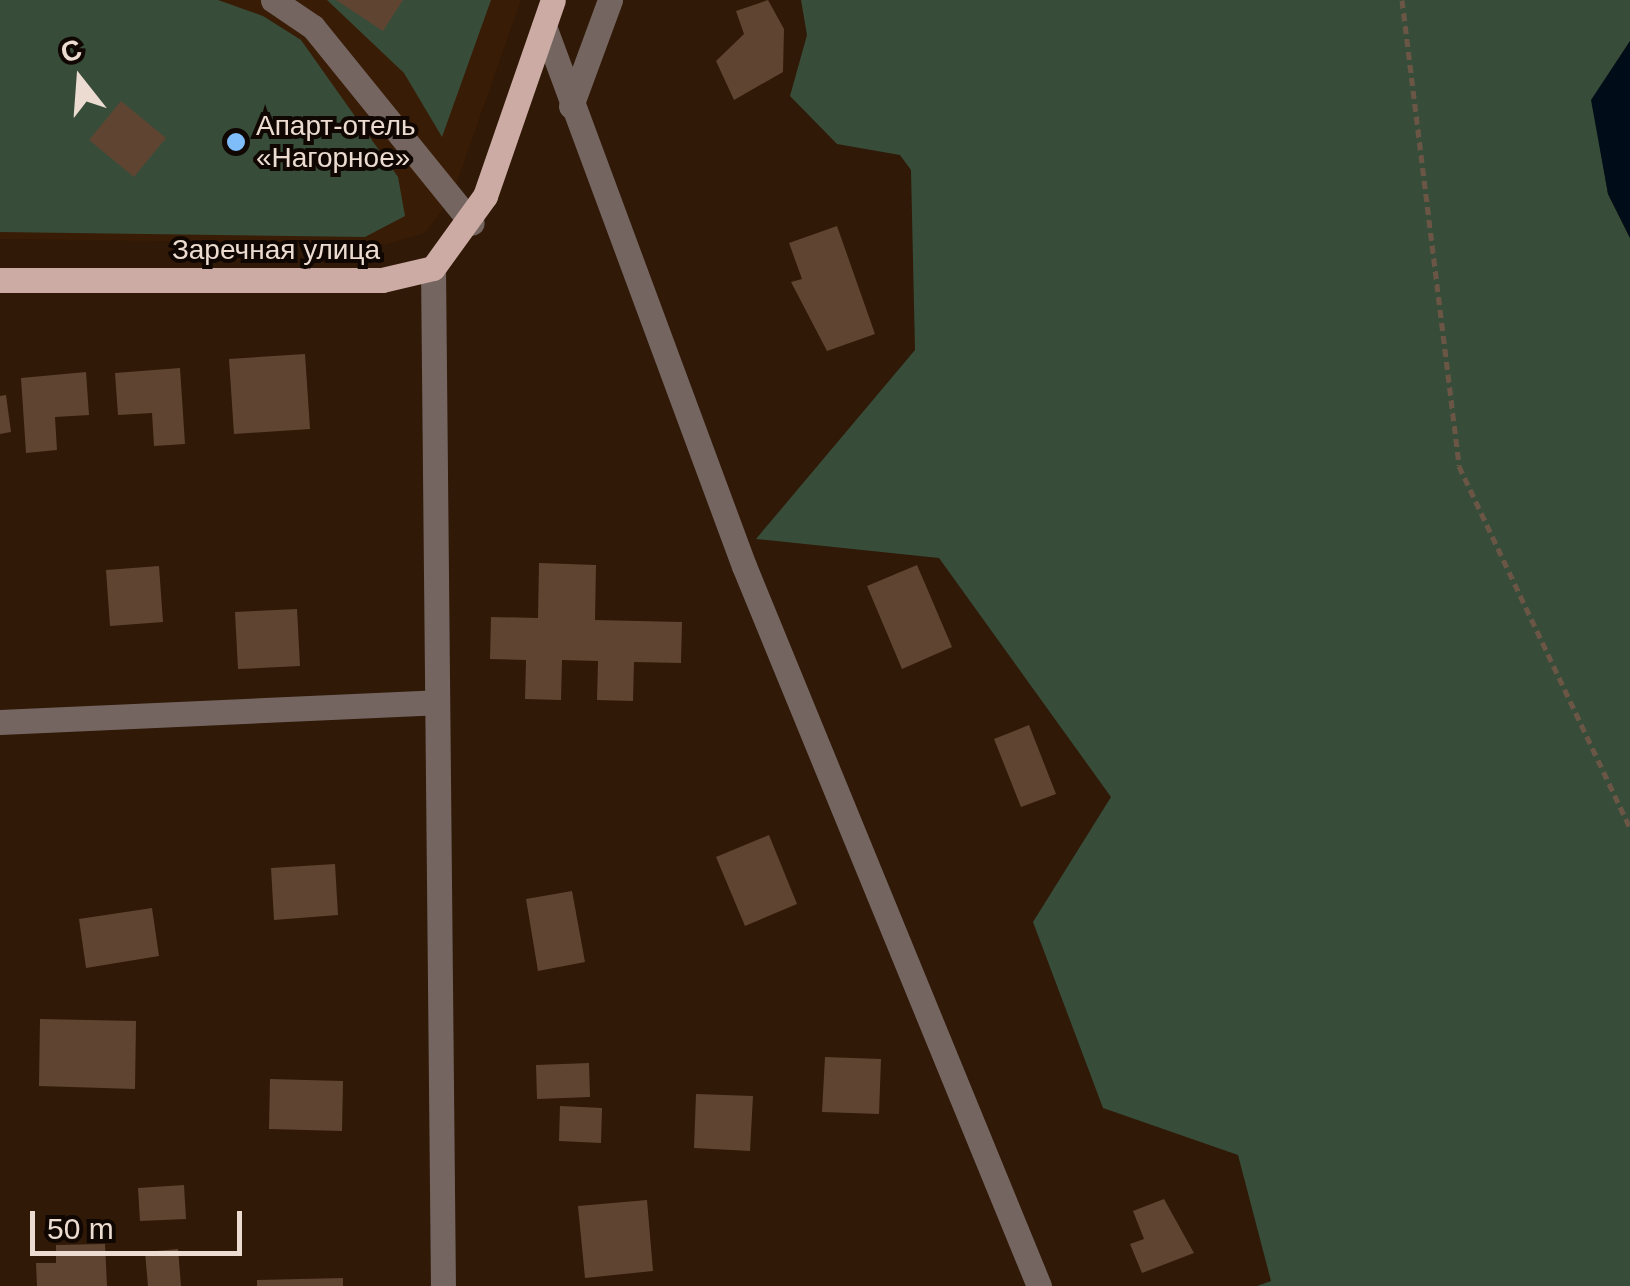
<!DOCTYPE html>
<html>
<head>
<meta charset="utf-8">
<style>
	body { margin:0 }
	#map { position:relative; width:1630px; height:1286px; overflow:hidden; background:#301907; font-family:Arial,sans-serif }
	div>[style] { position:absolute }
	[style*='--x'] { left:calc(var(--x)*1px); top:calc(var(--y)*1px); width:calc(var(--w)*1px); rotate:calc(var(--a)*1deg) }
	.built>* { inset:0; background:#391c05 }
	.green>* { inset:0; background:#374d3a }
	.water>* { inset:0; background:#000d18 }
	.building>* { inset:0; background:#5f4432 }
	.path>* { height:5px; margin-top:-2.5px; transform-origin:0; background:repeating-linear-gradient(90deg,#6b5646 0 8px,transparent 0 13px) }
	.minor>* { height:25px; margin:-12.5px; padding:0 12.5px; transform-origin:12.5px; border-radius:12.5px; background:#746561 }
	.major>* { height:25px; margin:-12.5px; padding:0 12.5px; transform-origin:12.5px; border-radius:12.5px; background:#cbaba3 }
	.dots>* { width:28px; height:28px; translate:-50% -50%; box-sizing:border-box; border:5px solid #100702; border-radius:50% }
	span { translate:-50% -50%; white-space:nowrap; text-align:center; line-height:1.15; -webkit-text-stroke:8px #100702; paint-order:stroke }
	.poi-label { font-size:28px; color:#ebdbd0 }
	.left { translate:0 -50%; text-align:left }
	.street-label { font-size:28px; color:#ebdbd0 }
	.north { position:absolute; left:30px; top:30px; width:100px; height:100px; -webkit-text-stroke:8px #100702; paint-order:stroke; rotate:343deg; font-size:28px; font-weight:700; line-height:40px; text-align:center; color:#ebdbd0 }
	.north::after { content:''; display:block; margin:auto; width:35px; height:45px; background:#ebdbd0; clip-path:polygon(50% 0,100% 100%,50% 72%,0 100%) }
	.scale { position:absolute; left:30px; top:1211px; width:212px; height:45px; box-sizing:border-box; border:5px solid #ebdbd0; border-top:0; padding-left:12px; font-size:30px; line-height:35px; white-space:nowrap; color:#ebdbd0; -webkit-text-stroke:8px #100702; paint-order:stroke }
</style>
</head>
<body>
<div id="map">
	<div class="built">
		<i style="clip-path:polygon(0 0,521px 0,451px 199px,425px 233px,387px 244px,0 239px)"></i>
	</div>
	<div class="green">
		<i style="clip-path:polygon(0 0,218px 0,263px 16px,301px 40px,398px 177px,405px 216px,365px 237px,0 232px)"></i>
		<i style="clip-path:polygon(327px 0,491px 0,442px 137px,404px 73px)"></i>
		<i style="clip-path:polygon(801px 0,1630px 0,1630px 41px,1592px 100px,1608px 194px,1630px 238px,1630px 1286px,1257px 1286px,1271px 1281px,1238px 1155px,1103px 1108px,1033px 922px,1111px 797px,939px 558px,756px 539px,915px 350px,911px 170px,900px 155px,837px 144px,790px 96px,807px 35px)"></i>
	</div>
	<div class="water">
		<i style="clip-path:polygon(1630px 41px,1630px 238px,1608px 194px,1591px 100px)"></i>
	</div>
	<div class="building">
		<i style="clip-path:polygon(336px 0,403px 0,383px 31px)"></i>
		<i style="clip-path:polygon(768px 0,784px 29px,783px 72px,734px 100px,716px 61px,744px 34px,736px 11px)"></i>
		<i style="clip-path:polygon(121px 101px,166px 138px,134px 177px,89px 140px)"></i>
		<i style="clip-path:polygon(837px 226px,875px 334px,827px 351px,791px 282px,802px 279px,789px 243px)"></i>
		<i style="clip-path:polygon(305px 354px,310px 429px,234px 434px,229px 359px)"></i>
		<i style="clip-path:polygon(180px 368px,185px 444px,154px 446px,152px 413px,118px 415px,115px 373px)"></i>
		<i style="clip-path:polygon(86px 372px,89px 415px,55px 417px,57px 450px,26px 453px,21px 378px)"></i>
		<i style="clip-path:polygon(6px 395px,11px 432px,0 434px,0 396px)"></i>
		<i style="clip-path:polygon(539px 563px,596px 565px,595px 620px,682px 622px,681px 663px,634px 662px,633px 701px,597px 700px,598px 661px,562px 660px,561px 700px,525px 699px,526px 660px,490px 659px,491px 617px,538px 618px)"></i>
		<i style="clip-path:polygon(917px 565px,952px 647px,902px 669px,867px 586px)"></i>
		<i style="clip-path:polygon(159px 566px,163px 622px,110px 626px,106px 570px)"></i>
		<i style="clip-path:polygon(297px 609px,300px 666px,238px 669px,235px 612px)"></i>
		<i style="clip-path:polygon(1029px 725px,1056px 794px,1021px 807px,994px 739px)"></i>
		<i style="clip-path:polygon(769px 835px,797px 904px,745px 926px,716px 857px)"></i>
		<i style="clip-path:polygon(335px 864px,338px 915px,274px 920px,271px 868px)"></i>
		<i style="clip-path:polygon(572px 891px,585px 962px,538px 971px,526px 899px)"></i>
		<i style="clip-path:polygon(152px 908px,159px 956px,86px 968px,79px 919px)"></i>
		<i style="clip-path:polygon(40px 1019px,136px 1021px,135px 1089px,39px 1086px)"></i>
		<i style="clip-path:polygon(825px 1057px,881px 1059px,879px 1114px,822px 1112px)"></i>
		<i style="clip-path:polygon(589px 1063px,590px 1097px,537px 1099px,536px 1065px)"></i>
		<i style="clip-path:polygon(270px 1079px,343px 1081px,342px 1131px,269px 1129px)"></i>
		<i style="clip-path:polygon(696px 1094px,753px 1096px,750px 1151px,694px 1148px)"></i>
		<i style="clip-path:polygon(560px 1106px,602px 1108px,601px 1143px,559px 1141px)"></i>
		<i style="clip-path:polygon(184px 1185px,186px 1219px,140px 1221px,138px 1188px)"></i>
		<i style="clip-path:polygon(1164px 1199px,1194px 1253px,1142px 1273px,1130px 1244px,1144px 1239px,1133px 1211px)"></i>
		<i style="clip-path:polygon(647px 1200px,653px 1271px,585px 1278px,578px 1206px)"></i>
		<i style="clip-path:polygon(105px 1244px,107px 1286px,37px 1286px,36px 1263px,56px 1263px,56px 1245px)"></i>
		<i style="clip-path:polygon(178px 1249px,181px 1286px,148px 1286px,145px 1252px)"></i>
		<i style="clip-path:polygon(343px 1278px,343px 1286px,257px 1286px,257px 1280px)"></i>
	</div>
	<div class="path">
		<i style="--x:1402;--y:0;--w:469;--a:83"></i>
		<i style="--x:1459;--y:466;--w:399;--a:64.7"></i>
	</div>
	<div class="minor">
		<i style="--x:273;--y:0;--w:48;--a:34"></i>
		<i style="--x:313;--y:27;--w:252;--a:51"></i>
		<i style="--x:544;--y:26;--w:576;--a:69.68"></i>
		<i style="--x:744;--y:566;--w:778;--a:67.72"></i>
		<i style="--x:571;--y:106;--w:113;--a:-69.8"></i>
		<i style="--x:433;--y:268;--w:1018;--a:89.44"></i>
		<i style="--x:0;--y:722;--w:437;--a:-2.6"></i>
	</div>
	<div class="major">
		<i style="--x:0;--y:280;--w:382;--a:0"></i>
		<i style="--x:382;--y:280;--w:52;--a:-13.2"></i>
		<i style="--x:433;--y:268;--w:89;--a:-54.2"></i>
		<i style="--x:485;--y:196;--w:207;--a:-70.9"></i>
	</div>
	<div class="dots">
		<i style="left:236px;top:142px;background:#7fbdfa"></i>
	</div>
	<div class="poi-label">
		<span class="left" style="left:256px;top:142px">Апарт-отель<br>«Нагорное»</span>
	</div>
	<div class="street-label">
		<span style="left:276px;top:250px">Заречная улица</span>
	</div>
	<div class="north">С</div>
	<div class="scale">50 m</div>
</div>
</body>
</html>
